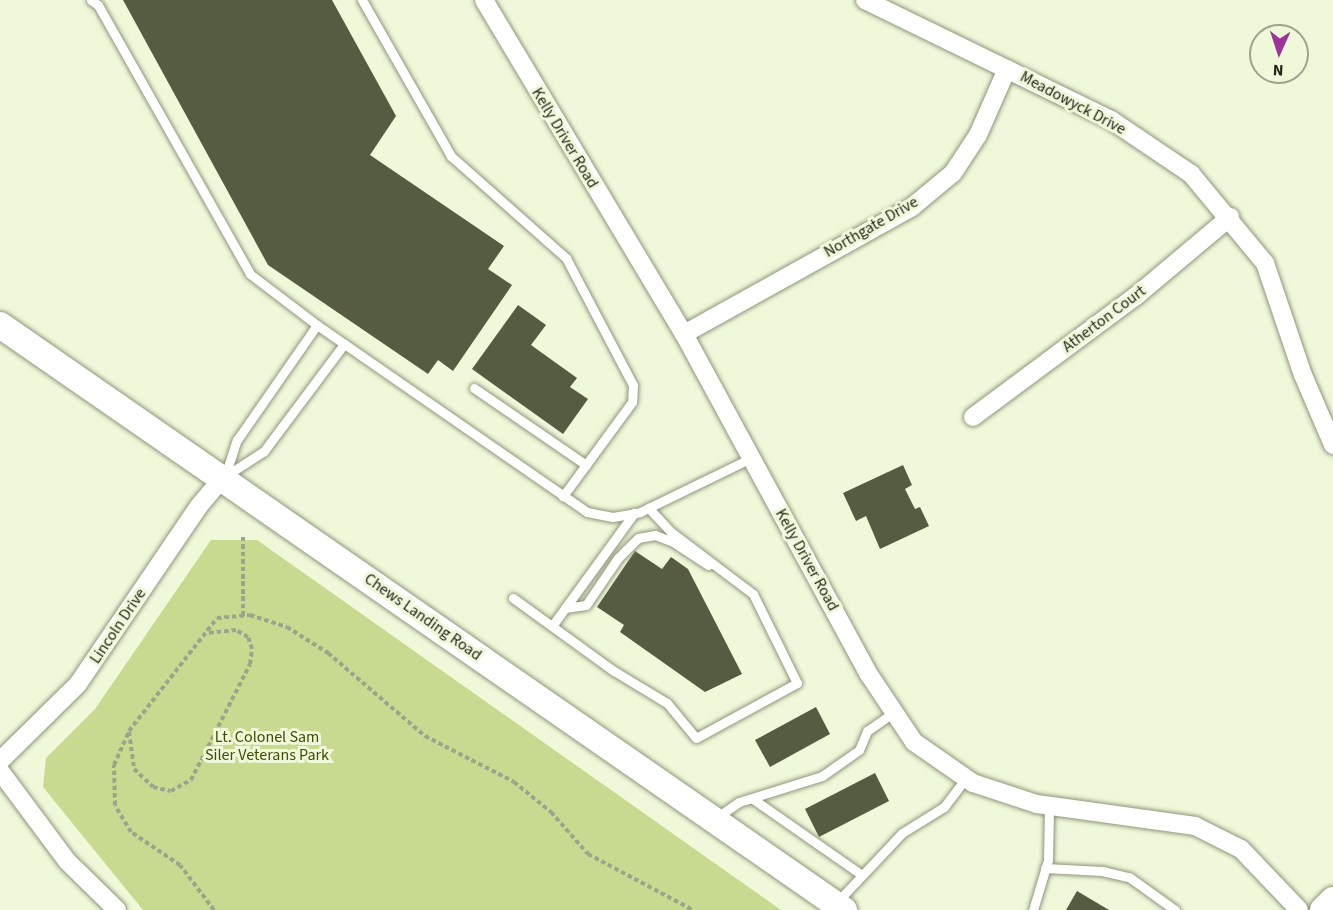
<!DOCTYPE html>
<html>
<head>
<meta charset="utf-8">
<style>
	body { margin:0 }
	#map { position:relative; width:1333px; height:910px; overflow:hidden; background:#eff8d9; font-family:"Source Sans 3",sans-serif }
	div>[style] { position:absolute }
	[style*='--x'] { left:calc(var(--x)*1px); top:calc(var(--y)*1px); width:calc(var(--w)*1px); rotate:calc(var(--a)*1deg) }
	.green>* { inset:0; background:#c7da8f }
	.building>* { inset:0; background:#555c42 }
	.path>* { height:4px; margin-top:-2px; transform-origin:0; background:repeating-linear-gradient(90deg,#9da48d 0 4.5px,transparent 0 7.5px) }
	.roads { filter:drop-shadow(0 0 2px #8e967a) drop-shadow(0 0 2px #8e967a) }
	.lane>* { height:9px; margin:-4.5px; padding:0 4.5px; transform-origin:4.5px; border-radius:4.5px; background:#fff }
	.street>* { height:18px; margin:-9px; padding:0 9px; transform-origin:9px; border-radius:9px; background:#fff }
	.secondary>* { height:26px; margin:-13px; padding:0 13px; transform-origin:13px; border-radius:13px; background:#fff }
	span { translate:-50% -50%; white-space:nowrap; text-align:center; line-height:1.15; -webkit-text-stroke:6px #eff8d9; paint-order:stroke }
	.street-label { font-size:16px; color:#23261b }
	.park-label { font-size:16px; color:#404d04 }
	.north { position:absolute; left:1249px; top:24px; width:60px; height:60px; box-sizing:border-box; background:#eff8d9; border:2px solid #9da48d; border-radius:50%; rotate:183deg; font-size:16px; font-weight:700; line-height:24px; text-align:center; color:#23261b }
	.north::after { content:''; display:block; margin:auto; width:21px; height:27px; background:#9d3497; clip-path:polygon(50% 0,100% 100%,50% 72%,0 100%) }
</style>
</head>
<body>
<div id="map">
	<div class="green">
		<i style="clip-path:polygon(211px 540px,257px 540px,781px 910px,143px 910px,43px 787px,46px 758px,95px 709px)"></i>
	</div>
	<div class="building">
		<i style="clip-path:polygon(123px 0,332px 0,396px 116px,370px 155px,504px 246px,488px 269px,512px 285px,453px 371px,438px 360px,428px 374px,268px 265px)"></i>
		<i style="clip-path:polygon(518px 305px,546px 325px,531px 345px,577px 378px,570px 387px,588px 399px,563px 434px,472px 369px)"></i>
		<i style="clip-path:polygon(903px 465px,912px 485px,905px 489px,915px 509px,920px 507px,929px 526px,880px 549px,866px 516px,856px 521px,843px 493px)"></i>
		<i style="clip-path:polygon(635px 551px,662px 569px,671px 557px,688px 569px,742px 674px,705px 692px,620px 632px,624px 625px,597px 607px)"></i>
		<i style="clip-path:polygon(816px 707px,830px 734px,770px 767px,755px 740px)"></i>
		<i style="clip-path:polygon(875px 773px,889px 801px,819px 837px,805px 809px)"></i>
		<i style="clip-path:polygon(1077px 891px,1109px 910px,1066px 910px)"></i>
	</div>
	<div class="path">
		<i style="--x:243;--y:616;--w:80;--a:-90"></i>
		<i style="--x:129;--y:732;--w:37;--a:82"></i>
		<i style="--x:134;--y:769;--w:26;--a:43"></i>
		<i style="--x:153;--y:787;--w:18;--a:13"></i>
		<i style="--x:171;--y:791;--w:23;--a:-29"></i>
		<i style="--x:191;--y:780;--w:130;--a:-63"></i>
		<i style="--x:250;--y:664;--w:15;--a:-82"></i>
		<i style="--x:252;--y:649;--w:13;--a:-108"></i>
		<i style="--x:248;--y:637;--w:14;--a:-150"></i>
		<i style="--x:236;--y:630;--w:30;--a:174"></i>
		<i style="--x:214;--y:910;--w:56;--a:-127.1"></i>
		<i style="--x:180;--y:865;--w:59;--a:-146"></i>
		<i style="--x:131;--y:832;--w:31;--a:-121"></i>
		<i style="--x:115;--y:805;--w:40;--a:-91.4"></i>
		<i style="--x:114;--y:765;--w:37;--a:-66"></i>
		<i style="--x:129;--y:731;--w:143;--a:-52.1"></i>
		<i style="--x:217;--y:618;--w:33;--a:-5"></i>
		<i style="--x:250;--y:615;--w:39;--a:18"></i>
		<i style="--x:287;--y:627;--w:49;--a:32.4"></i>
		<i style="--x:328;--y:653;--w:128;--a:40.6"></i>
		<i style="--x:425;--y:736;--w:100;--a:27.3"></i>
		<i style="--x:514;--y:782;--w:48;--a:39"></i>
		<i style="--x:551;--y:812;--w:56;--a:48.6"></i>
		<i style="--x:588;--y:854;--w:119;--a:28.1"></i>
	</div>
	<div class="roads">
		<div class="lane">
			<i style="--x:91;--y:0;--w:9;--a:36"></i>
			<i style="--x:98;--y:5;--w:309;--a:60.5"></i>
			<i style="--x:250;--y:274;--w:84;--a:37.3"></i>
			<i style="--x:317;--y:325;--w:328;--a:34.7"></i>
			<i style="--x:587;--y:512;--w:26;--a:11"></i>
			<i style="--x:613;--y:517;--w:27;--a:-10"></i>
			<i style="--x:640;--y:512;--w:123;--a:-25.9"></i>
			<i style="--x:362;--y:0;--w:180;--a:60.3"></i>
			<i style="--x:451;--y:156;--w:154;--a:41.6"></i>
			<i style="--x:566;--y:258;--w:144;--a:62.2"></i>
			<i style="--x:633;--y:385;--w:17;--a:93"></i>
			<i style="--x:632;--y:402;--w:117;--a:126.3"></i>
			<i style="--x:474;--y:388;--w:136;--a:34.5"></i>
			<i style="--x:226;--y:473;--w:35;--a:-72"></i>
			<i style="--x:237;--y:440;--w:140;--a:-55.2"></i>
			<i style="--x:224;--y:477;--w:48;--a:-33"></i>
			<i style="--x:264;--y:451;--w:134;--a:-53.2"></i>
			<i style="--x:513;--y:598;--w:125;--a:35.9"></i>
			<i style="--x:614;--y:671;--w:62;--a:31.1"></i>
			<i style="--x:667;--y:703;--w:45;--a:50.4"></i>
			<i style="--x:696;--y:738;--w:115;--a:-28.6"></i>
			<i style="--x:797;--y:683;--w:99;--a:-116.3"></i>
			<i style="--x:753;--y:594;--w:103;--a:-142.9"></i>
			<i style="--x:671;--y:532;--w:33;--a:-133"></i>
			<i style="--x:565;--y:608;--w:21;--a:-8"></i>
			<i style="--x:586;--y:605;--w:57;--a:-55.8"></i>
			<i style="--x:618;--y:558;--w:28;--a:-45"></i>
			<i style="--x:638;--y:538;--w:17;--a:-10"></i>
			<i style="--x:655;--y:535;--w:19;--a:21"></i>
			<i style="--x:673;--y:542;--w:42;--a:33.3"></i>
			<i style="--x:552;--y:626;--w:140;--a:-54"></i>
			<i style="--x:753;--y:799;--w:133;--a:34.9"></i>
			<i style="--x:716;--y:818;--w:28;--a:-35"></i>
			<i style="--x:739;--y:802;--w:87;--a:-17.4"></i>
			<i style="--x:822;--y:776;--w:45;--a:-35.1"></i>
			<i style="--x:859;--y:750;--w:21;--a:-67"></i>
			<i style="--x:867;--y:731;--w:33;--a:-35"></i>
			<i style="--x:1045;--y:868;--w:57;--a:3"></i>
			<i style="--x:1102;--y:871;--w:28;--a:13"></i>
			<i style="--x:1129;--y:877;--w:57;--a:35.7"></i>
			<i style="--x:837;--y:902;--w:95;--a:-46.7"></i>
			<i style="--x:902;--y:833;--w:49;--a:-31.8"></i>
			<i style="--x:944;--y:807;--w:36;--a:-53"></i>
			<i style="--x:1033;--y:910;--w:52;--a:-73.3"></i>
			<i style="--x:1048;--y:860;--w:54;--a:-88.9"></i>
		</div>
		<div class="street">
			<i style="--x:484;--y:0;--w:389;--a:59.1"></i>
			<i style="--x:684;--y:334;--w:389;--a:61.5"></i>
			<i style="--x:870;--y:676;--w:79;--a:56.3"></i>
			<i style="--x:914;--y:742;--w:72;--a:34.8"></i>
			<i style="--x:973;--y:783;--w:67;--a:18.2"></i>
			<i style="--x:1037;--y:804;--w:160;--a:7.9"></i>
			<i style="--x:1195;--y:826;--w:51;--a:26.6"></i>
			<i style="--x:1241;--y:849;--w:84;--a:46.4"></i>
			<i style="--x:865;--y:0;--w:274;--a:26"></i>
			<i style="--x:1111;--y:120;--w:97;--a:34"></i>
			<i style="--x:1191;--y:174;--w:116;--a:50.3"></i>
			<i style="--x:1265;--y:263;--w:118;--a:71.3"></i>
			<i style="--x:1303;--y:375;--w:76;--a:66.8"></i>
			<i style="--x:684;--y:334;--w:261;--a:-29.1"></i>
			<i style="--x:912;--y:207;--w:53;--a:-39.7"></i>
			<i style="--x:953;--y:173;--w:45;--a:-56.7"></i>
			<i style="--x:978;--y:135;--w:72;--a:-66.3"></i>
			<i style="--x:973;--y:417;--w:203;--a:-36.6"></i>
			<i style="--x:1136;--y:296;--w:123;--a:-40"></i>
			<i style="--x:0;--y:761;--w:110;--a:-44.6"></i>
			<i style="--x:78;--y:684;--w:215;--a:-55.8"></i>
			<i style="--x:199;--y:506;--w:35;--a:-50"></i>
			<i style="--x:0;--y:771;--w:112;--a:53.3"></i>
			<i style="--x:67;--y:861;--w:70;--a:44.4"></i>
		</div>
		<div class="secondary">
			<i style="--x:0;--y:325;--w:1027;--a:34.73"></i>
			<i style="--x:1323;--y:910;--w:14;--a:-45"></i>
		</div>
	</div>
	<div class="street-label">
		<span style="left:1073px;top:103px;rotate:28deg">Meadowyck Drive</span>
		<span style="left:565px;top:138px;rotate:59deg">Kelly Driver Road</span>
		<span style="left:871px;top:227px;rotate:-30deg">Northgate Drive</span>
		<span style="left:1104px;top:319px;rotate:-37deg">Atherton Court</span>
		<span style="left:807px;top:560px;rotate:61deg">Kelly Driver Road</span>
		<span style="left:423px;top:617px;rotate:35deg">Chews Landing Road</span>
		<span style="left:118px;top:626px;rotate:-56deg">Lincoln Drive</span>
	</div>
	<div class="park-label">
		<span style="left:267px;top:746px">Lt. Colonel Sam<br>Siler Veterans Park</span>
	</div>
	<div class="north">N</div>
</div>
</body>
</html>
